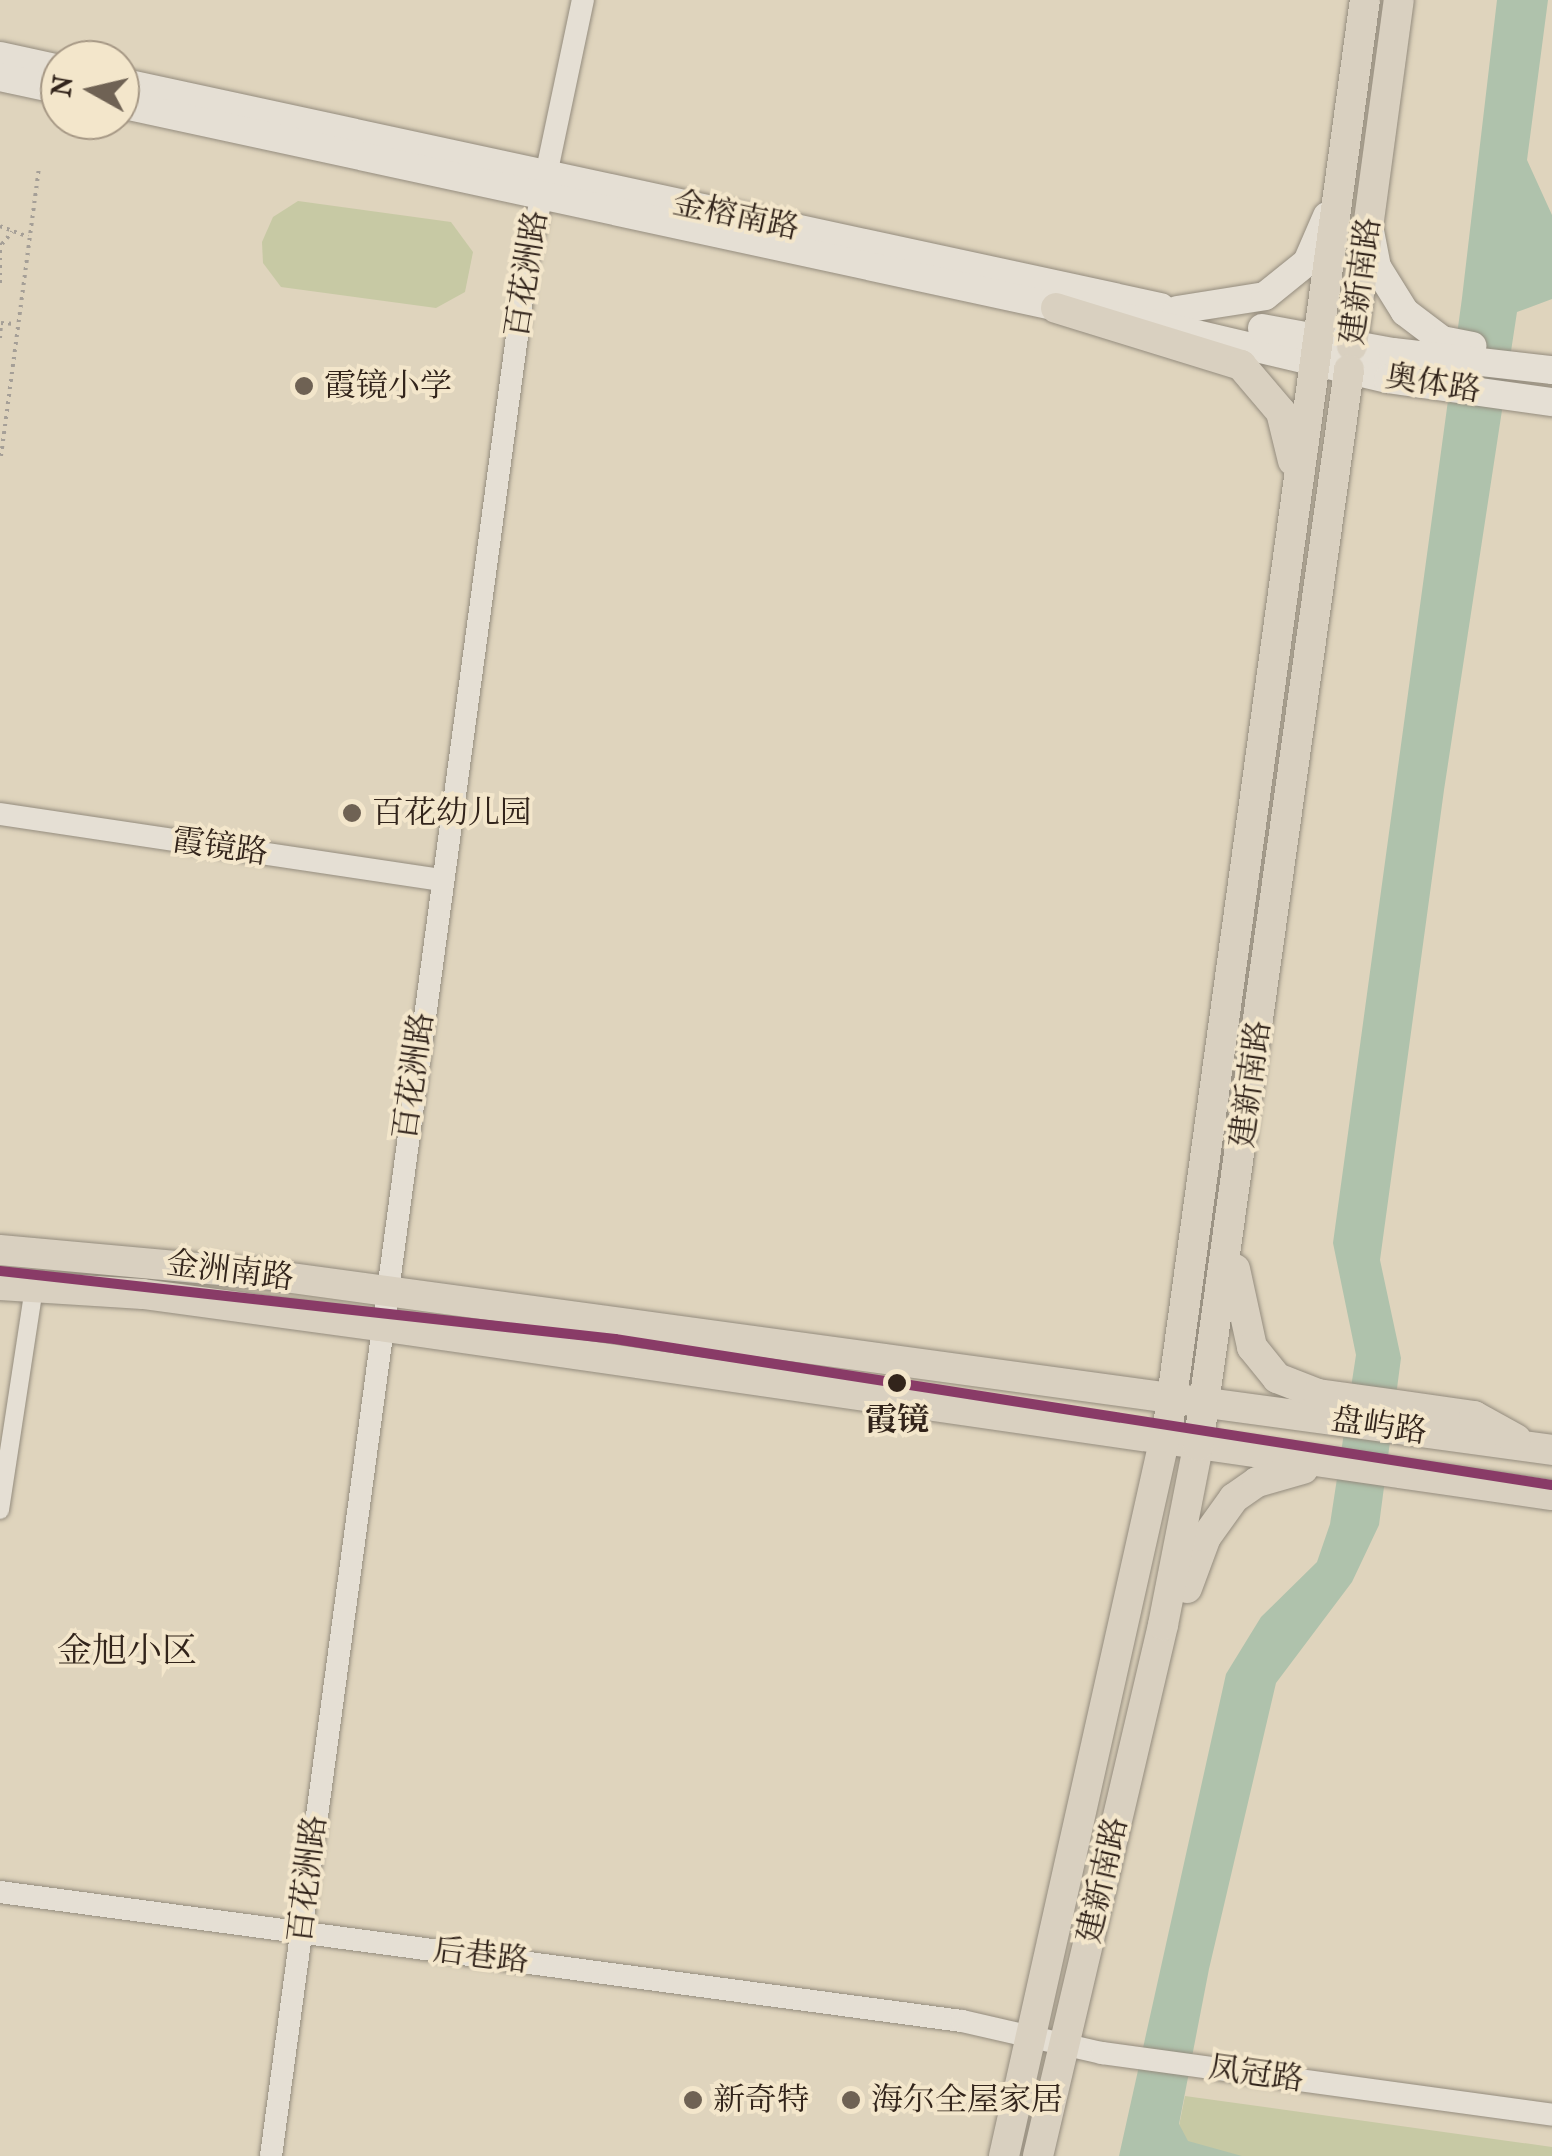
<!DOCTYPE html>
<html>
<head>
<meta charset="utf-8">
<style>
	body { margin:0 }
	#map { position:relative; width:1552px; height:2156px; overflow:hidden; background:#dfd4bd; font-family:"IM FELL French Canon","Noto Serif SC",serif }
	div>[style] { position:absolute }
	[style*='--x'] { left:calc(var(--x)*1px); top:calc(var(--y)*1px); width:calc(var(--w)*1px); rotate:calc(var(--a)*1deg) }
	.green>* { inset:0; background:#c7c9a4 }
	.water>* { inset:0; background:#afc2ac }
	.path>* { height:4px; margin-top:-2px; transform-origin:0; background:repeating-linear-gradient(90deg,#a59f97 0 2.5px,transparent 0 7.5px) }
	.roads { filter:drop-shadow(0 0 2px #948c7e) drop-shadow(0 0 2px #948c7e) }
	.minor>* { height:18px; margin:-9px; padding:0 9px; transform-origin:9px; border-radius:9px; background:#e5dfd4 }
	.tertiary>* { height:22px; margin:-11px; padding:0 11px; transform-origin:11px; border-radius:11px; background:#e5dfd4 }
	.secondary>* { height:28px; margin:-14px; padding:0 14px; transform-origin:14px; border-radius:14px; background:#e5dfd4 }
	.primary>* { height:30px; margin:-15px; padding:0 15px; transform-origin:15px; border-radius:15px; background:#d9d0c0 }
	.metro-1>* { height:10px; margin:-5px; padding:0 5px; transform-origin:5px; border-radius:5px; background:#893b67 }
	.dots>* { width:28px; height:28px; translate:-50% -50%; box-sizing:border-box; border:5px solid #f3e6cb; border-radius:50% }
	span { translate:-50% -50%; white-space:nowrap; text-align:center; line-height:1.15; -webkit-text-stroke:8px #f3e6cb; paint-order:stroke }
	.street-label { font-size:32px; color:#32241b }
	.poi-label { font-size:32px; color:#32241b }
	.left { translate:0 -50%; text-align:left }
	.stop-label { font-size:32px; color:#32241b; font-weight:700 }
	.neighbourhood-label { font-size:35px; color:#32241b }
	.north { position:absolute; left:40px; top:40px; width:100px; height:100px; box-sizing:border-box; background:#f3e6cb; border:2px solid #a69885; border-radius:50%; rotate:278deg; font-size:28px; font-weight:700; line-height:40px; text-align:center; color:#32241b }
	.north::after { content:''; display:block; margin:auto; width:35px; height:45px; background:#6f6254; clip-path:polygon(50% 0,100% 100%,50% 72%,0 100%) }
</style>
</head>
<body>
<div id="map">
	<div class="green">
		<i style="clip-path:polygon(298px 201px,451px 222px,473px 252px,465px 292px,436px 308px,281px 287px,263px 263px,262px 242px,273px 217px)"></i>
		<i style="clip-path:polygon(1185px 2096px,1552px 2147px,1552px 2156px,1173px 2156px)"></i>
	</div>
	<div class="water">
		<i style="clip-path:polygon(1497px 0,1548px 0,1527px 160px,1552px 215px,1552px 299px,1517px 312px,1444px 790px,1380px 1260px,1401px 1358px,1379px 1525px,1352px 1582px,1276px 1683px,1209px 1969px,1179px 2124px,1188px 2141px,1242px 2156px,1119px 2156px,1226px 1674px,1261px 1617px,1317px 1562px,1330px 1524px,1356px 1355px,1333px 1243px,1462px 298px)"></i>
	</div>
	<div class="path">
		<i style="--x:0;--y:226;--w:30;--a:21"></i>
		<i style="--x:0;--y:243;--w:41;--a:90"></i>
		<i style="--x:2;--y:244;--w:16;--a:-50"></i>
		<i style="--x:1;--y:323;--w:15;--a:4"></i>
		<i style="--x:0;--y:338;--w:15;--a:-86"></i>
		<i style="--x:1;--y:456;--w:290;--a:-82.5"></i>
	</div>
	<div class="roads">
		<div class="minor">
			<i style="--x:0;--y:1510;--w:226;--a:-81.3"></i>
		</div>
		<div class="tertiary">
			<i style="--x:0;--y:814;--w:446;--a:8.5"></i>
			<i style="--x:0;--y:1892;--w:971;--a:7.64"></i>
			<i style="--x:962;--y:2021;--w:144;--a:12.9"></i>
			<i style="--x:1102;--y:2053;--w:454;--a:7.8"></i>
			<i style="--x:271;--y:2156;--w:1903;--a:-82.3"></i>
			<i style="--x:526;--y:270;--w:276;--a:-78.1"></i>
		</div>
		<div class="secondary">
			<i style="--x:0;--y:56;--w:61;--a:12.2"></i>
			<i style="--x:0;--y:77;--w:61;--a:12.2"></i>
			<i style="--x:120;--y:82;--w:1065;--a:12.2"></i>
			<i style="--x:120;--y:104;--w:978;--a:12.22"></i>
			<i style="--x:1370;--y:231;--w:37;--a:79"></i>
			<i style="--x:1377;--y:267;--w:53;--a:58.1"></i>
			<i style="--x:1405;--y:312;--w:46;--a:37.1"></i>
			<i style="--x:1442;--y:340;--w:31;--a:11"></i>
			<i style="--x:1177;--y:310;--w:89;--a:-9"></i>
			<i style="--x:1265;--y:296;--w:54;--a:-39"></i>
			<i style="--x:1307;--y:262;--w:50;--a:-66.5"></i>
			<i style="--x:1129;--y:318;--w:266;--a:13.3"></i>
			<i style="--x:1388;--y:379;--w:166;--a:8"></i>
			<i style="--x:1262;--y:328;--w:133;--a:10.4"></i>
			<i style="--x:1393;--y:352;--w:160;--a:6.5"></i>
		</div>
		<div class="primary">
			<i style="--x:1056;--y:308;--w:194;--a:17.1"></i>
			<i style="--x:1241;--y:365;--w:62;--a:49.6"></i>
			<i style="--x:1281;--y:412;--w:50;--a:76.2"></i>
			<i style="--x:1352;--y:346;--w:349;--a:-82.3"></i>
			<i style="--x:0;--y:1250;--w:256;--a:5.2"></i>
			<i style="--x:255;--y:1273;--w:1309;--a:7.77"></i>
			<i style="--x:1235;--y:1269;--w:80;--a:77.7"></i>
			<i style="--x:1252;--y:1347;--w:40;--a:51"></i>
			<i style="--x:1277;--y:1378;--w:44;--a:21.3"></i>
			<i style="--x:1318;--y:1394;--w:158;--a:8"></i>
			<i style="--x:1474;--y:1416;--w:48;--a:28.7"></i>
			<i style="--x:0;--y:1285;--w:143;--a:3.6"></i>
			<i style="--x:143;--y:1294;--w:239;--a:7.7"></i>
			<i style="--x:380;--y:1326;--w:1184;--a:8.21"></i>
			<i style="--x:1187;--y:1588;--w:54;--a:-69.6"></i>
			<i style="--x:1206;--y:1537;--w:48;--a:-54.3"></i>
			<i style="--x:1234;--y:1498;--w:28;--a:-35"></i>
			<i style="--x:1257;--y:1482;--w:48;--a:-15.8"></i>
			<i style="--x:1004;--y:2156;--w:755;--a:-77.38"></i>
			<i style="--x:1169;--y:1419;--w:1432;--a:-82.14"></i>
			<i style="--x:1038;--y:2156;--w:546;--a:-76.75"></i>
			<i style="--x:1163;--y:1625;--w:182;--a:-78.9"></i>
			<i style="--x:1198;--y:1446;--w:1087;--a:-82.01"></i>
		</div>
	</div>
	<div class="metro-1">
		<i style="--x:0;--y:1271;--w:619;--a:6.31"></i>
		<i style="--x:615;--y:1339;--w:948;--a:8.86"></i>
	</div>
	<div class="dots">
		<i style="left:304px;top:386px;background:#6f6254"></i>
		<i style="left:352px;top:813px;background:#6f6254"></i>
		<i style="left:897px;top:1383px;background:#32241b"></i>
		<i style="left:693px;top:2100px;background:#6f6254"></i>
		<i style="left:851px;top:2100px;background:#6f6254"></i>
	</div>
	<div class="street-label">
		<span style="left:736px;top:216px;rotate:12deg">金榕南路</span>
		<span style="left:527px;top:274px;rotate:-81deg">百花洲路</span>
		<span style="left:1361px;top:281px;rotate:-82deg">建新南路</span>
		<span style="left:1433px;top:384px;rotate:9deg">奥体路</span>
		<span style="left:220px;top:847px;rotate:8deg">霞镜路</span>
		<span style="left:414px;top:1076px;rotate:-82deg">百花洲路</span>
		<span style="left:1251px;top:1084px;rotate:-82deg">建新南路</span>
		<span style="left:230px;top:1271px;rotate:7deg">金洲南路</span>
		<span style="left:1379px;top:1426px;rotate:8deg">盘屿路</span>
		<span style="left:308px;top:1879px;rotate:-83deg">百花洲路</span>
		<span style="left:1103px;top:1880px;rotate:-77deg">建新南路</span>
		<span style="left:481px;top:1956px;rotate:7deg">后巷路</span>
		<span style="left:1256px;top:2074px;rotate:8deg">凤冠路</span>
	</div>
	<div class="poi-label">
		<span class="left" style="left:324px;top:386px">霞镜小学</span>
		<span class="left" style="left:372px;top:813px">百花幼儿园</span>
		<span class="left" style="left:713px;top:2100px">新奇特</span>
		<span class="left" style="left:871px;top:2100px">海尔全屋家居</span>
	</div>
	<div class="stop-label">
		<span style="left:897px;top:1420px">霞镜</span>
	</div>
	<div class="neighbourhood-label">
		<span style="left:127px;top:1651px">金旭小区</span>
	</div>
	<div class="north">N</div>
</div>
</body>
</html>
